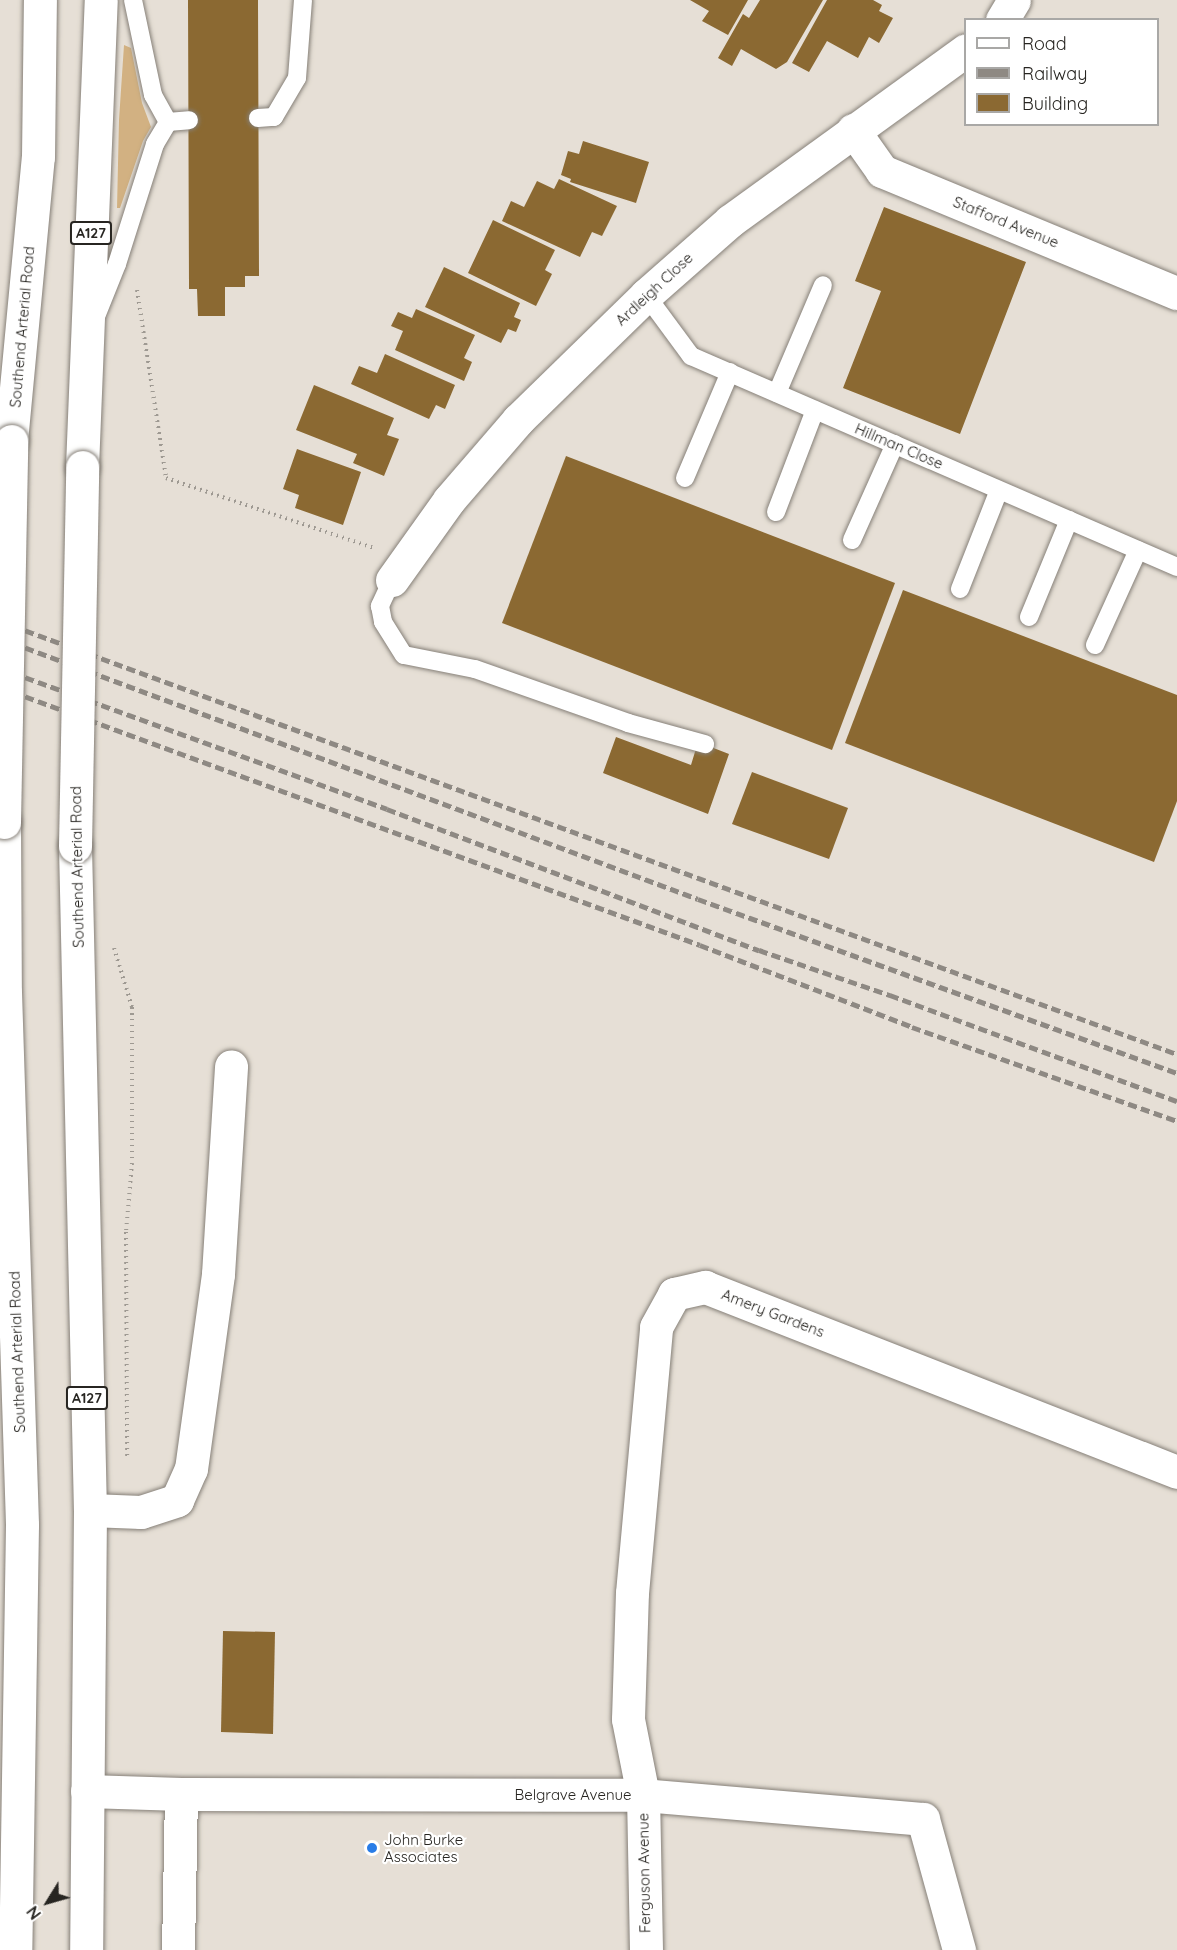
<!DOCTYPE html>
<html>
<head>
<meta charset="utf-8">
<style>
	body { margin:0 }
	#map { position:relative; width:1177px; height:1950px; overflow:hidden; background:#e6dfd6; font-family:Quicksand,sans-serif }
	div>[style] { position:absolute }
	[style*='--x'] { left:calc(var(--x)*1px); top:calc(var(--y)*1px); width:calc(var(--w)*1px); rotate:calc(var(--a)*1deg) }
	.green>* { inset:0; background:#d2b182 }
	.building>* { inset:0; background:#8b6932 }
	.path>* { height:4px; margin-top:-2px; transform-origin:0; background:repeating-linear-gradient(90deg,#9e9992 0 1.5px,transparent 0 6px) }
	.roads { filter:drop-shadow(0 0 2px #868078) drop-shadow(0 0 2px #868078) }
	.service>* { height:18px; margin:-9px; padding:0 9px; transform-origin:9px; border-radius:9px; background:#fff }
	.minor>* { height:33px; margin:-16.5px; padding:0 16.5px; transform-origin:16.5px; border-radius:16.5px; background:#fff }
	.trunk>* { height:33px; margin:-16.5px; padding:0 16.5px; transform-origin:16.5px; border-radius:16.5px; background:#fff }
	.rail>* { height:4.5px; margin-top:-2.25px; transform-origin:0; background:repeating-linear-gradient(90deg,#8e8983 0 9px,transparent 0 13.5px) }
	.bridges { filter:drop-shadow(0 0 2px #868078) drop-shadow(0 0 2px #868078) }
	.trunk-bridge>* { height:33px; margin:-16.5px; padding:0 16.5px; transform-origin:16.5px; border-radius:16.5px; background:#fff }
	.dots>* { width:16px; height:16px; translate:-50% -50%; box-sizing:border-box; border:3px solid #fff; border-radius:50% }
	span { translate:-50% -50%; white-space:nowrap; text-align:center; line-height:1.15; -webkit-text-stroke:4.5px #fff; paint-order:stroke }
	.shield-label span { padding:2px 4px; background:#fff; border:2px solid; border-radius:4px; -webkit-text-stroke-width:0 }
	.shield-label { font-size:14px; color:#272521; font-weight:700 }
	.street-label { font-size:15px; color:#272521 }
	.poi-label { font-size:15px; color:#272521 }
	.left { translate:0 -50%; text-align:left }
	.legend { position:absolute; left:964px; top:18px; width:195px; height:108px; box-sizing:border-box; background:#fff; border:2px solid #a9a8a6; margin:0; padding:8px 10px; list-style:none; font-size:18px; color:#272521 }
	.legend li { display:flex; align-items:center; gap:12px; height:30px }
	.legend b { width:30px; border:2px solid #a9a8a6 }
	.north { position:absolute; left:18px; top:1872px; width:60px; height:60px; -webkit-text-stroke:4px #fff; paint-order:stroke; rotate:233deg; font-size:16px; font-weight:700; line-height:24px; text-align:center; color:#272521 }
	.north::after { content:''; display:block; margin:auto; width:21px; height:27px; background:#272521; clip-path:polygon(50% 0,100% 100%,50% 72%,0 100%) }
</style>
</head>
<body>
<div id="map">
	<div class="green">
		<i style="clip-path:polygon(124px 45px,131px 48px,142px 103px,151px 127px,143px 141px,120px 208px,117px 208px,119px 120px)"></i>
	</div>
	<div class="building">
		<i style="clip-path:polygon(188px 0,258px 0,259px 276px,245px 276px,245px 287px,225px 287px,225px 316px,198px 316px,197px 289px,189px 289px)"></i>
		<i style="clip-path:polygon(690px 0,748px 0,728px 35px,702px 21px,709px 11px)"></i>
		<i style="clip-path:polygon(760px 0,823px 0,787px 62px,776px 69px,741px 49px,732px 66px,718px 58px,743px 14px,749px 18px)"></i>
		<i style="clip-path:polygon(827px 0,873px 0,882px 5px,879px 11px,893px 18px,879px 43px,869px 37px,858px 58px,827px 41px,809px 72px,792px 63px)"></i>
		<i style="clip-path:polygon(583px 141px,649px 162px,636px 203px,570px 182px,571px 179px,561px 175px,568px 151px,579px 154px)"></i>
		<i style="clip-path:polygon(559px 179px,617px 206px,602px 236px,592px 232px,580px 257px,502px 221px,511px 201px,524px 207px,537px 181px,554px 189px)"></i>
		<i style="clip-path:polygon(884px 207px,1026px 262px,960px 434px,843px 388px,881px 291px,855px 281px)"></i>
		<i style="clip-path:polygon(493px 220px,555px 250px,545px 270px,552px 274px,536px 306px,468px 273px)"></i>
		<i style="clip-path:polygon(444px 267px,520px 303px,514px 317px,521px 320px,516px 332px,508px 329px,501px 343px,425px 307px)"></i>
		<i style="clip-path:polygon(416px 309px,475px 335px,464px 358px,472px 362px,464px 381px,395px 350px,403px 331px,391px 326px,398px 312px,412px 318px)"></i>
		<i style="clip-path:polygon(385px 354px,455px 385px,445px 409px,436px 405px,429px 419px,351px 384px,359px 366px,377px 373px)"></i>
		<i style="clip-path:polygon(314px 385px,394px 418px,387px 435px,399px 439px,384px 476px,353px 463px,357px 454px,296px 430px)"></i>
		<i style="clip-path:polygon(297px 449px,361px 472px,343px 525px,295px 508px,299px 495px,283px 489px)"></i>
		<i style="clip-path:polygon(566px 456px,895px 583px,832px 750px,502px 623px)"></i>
		<i style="clip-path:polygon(903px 590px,1177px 695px,1177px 801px,1154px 862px,845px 743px)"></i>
		<i style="clip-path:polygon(616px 737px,691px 765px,698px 742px,729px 754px,708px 814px,603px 773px)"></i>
		<i style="clip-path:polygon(752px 772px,848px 808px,829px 859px,732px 824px)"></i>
		<i style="clip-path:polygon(223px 1631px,275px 1632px,273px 1734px,221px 1732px)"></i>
	</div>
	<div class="path">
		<i style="--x:137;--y:290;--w:190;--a:81.2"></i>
		<i style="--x:166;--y:478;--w:219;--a:18.6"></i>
		<i style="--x:114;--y:948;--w:62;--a:73"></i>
		<i style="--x:132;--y:1007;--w:156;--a:90"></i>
		<i style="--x:132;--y:1163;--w:69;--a:95"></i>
		<i style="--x:126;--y:1232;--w:224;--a:89.7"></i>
	</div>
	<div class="roads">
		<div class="service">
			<i style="--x:133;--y:0;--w:97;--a:78.1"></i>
			<i style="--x:153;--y:95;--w:31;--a:61"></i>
			<i style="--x:258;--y:118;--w:16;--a:-4"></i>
			<i style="--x:274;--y:117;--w:45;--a:-59.5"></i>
			<i style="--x:297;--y:78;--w:78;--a:-85.6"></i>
			<i style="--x:168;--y:122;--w:21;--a:-5"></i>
			<i style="--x:646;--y:295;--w:76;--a:53.6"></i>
			<i style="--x:691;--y:356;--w:530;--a:23.47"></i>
			<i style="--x:97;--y:314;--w:54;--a:-68.2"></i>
			<i style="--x:117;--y:264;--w:126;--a:-72.4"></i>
			<i style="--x:155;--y:144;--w:26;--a:-59"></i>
			<i style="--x:777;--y:393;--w:117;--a:-66.9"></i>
			<i style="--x:685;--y:478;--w:115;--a:-67"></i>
			<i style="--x:776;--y:512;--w:109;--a:-69.1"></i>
			<i style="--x:852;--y:540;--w:105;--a:-65.9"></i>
			<i style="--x:392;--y:580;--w:29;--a:115"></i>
			<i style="--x:380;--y:606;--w:16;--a:79"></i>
			<i style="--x:383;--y:622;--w:39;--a:58"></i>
			<i style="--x:404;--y:655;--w:72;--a:11.2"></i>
			<i style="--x:475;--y:669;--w:162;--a:19.4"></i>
			<i style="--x:628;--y:723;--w:80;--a:15.3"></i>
			<i style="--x:960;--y:589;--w:106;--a:-68.5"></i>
			<i style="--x:1029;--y:617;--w:105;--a:-67.6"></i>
			<i style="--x:1095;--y:645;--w:104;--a:-65.6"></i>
		</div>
		<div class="minor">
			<i style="--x:1002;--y:20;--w:23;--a:-59"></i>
			<i style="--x:853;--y:130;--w:50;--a:54.7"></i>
			<i style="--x:882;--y:171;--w:319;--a:22.5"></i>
			<i style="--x:392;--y:580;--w:98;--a:-54.5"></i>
			<i style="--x:449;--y:500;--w:106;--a:-49.2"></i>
			<i style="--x:518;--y:420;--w:179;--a:-44.3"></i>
			<i style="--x:646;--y:295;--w:112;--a:-41.4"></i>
			<i style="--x:730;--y:221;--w:291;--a:-35.9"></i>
			<i style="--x:90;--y:1510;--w:51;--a:2.2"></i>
			<i style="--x:141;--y:1512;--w:38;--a:-18"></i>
			<i style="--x:177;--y:1500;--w:34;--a:-66"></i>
			<i style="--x:191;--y:1469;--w:197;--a:-82.1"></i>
			<i style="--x:218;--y:1274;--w:208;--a:-86.4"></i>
			<i style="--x:87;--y:1791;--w:94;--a:1.8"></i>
			<i style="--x:181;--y:1794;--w:462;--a:0.1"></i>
			<i style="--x:643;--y:1795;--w:281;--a:4.9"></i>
			<i style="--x:923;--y:1819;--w:136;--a:74.6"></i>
			<i style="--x:178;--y:1950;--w:156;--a:-88.9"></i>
			<i style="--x:646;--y:1950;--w:155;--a:-91.1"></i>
			<i style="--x:643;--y:1795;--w:77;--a:-101.2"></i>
			<i style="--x:628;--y:1719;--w:126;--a:-88.2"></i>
			<i style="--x:632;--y:1593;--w:267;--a:-84.8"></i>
			<i style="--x:656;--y:1327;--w:38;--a:-61"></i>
			<i style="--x:674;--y:1294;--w:32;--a:-13"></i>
			<i style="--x:705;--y:1287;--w:507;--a:21.4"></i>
		</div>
		<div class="trunk">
			<i style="--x:11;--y:441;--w:285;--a:-84.6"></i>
			<i style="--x:38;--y:157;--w:157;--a:-89.3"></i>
			<i style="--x:82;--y:467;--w:467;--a:-87.7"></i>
			<i style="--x:4;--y:822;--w:170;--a:89.7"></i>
			<i style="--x:5;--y:992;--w:533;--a:88.17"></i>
			<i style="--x:22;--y:1525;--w:425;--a:90.9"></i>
			<i style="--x:75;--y:846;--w:664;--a:88.71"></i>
			<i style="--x:90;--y:1510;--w:440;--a:90.5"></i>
		</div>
	</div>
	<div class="rail">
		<i style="--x:0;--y:621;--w:1254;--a:20.2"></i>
		<i style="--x:0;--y:638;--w:745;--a:20.5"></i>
		<i style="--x:698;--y:899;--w:510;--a:19.96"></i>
		<i style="--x:0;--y:668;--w:412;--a:20"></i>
		<i style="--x:387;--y:809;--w:398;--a:20.8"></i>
		<i style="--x:759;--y:950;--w:139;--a:19"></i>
		<i style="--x:890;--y:995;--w:306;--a:20.3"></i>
		<i style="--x:0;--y:687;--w:746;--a:20.23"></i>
		<i style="--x:700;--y:945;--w:227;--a:21.1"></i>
		<i style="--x:912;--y:1027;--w:281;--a:19.5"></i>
	</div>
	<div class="bridges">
		<div class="trunk-bridge">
			<i style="--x:4;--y:822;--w:381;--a:-88.9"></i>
			<i style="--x:75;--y:846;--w:379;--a:-88.9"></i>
		</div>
	</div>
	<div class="dots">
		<i style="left:372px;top:1848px;background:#287ce7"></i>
	</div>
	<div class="shield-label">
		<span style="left:91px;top:233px">A127</span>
		<span style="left:87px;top:1398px">A127</span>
	</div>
	<div class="street-label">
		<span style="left:1006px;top:222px;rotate:22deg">Stafford Avenue</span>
		<span style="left:654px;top:289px;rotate:-43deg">Ardleigh Close</span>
		<span style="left:22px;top:327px;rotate:-85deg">Southend Arterial Road</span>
		<span style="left:899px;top:446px;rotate:23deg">Hillman Close</span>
		<span style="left:77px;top:867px;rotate:-91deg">Southend Arterial Road</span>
		<span style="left:773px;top:1313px;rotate:21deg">Amery Gardens</span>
		<span style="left:17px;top:1352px;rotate:-92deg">Southend Arterial Road</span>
		<span style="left:573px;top:1795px">Belgrave Avenue</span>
		<span style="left:644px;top:1873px;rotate:-91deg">Ferguson Avenue</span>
	</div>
	<div class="poi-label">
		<span class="left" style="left:384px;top:1848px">John Burke<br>Associates</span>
	</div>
	<ul class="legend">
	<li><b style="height:8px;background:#fff"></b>Road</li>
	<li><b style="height:8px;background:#8e8983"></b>Railway</li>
	<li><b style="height:16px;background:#8b6932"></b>Building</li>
	</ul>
	<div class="north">N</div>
</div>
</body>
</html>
